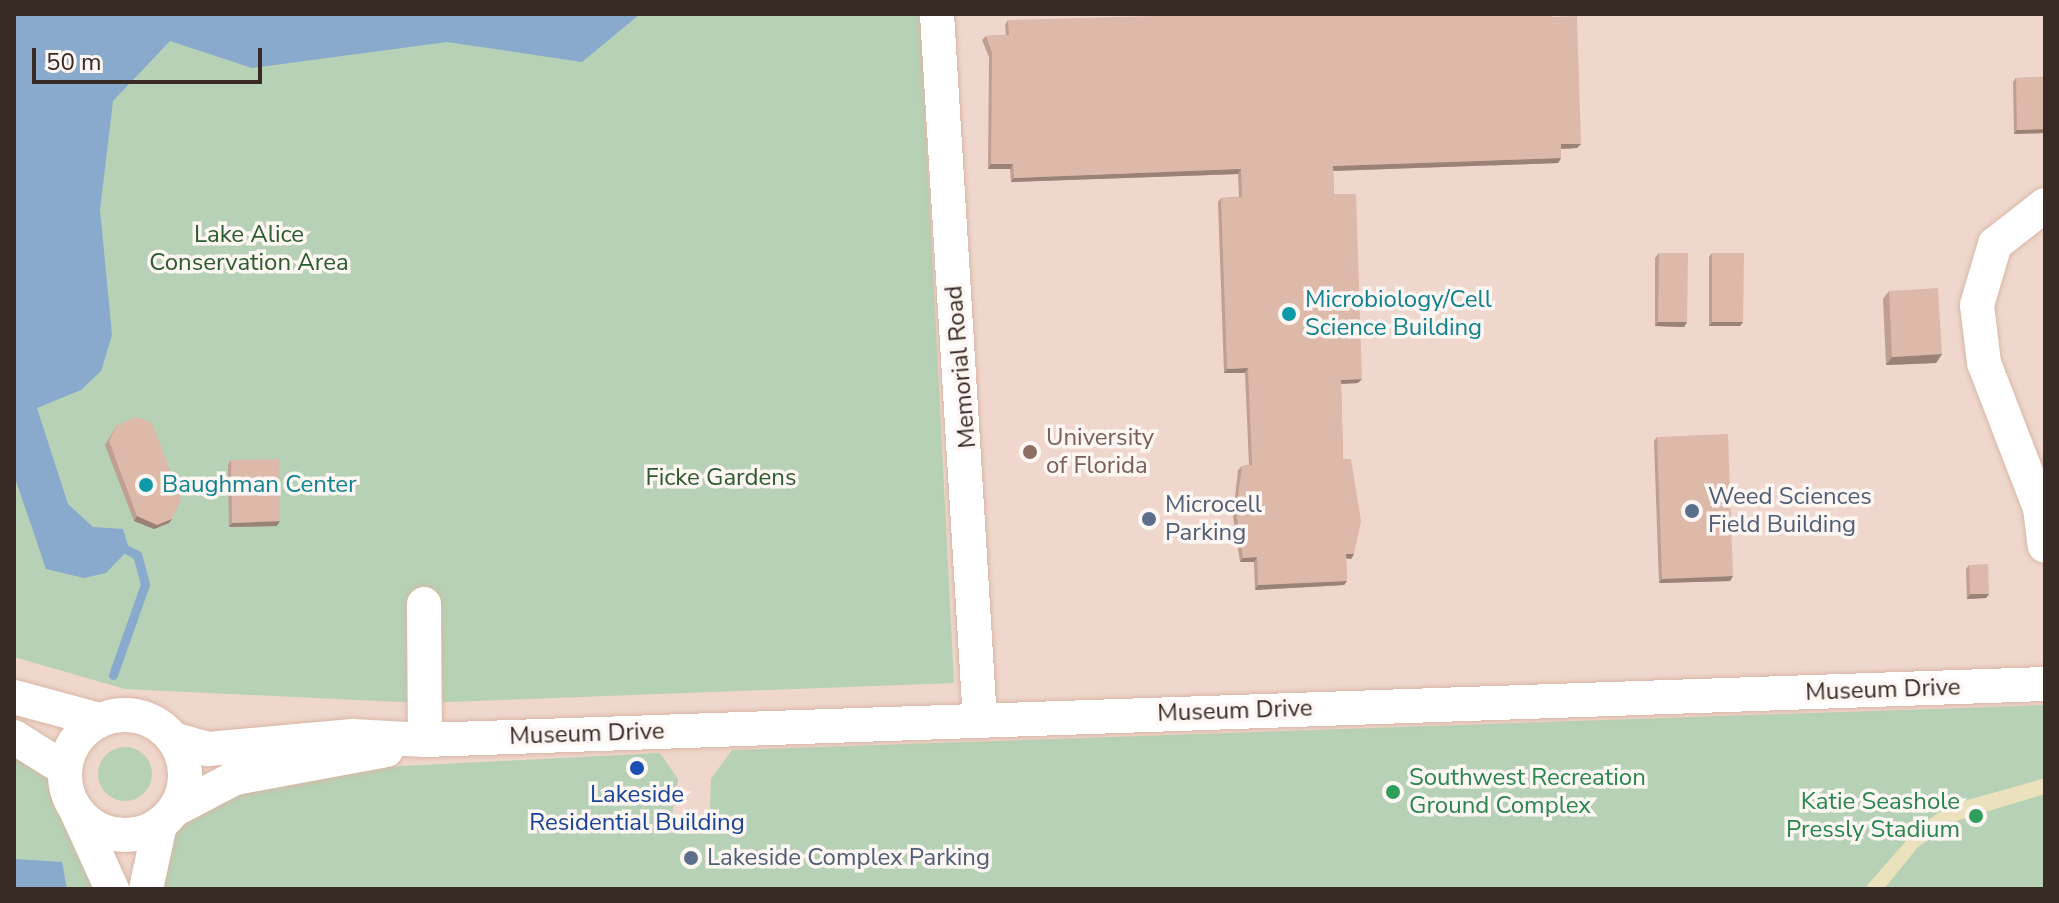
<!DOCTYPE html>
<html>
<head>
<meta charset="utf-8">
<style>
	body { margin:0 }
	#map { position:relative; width:2059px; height:903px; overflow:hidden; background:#fbe6db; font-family:"Nunito Sans",sans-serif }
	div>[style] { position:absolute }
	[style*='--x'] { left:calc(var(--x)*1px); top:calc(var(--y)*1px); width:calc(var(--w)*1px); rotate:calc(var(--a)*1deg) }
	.education>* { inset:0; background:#efd7cd }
	.green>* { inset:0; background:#b6d1b5 }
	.round { border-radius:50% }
	.sand>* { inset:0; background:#ebe1bc }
	.water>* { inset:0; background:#89aacd }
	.stream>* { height:9px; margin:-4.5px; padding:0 4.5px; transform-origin:4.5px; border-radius:4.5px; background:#89aacd }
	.roads { filter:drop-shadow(0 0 2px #d9b6a5) drop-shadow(0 0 2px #d9b6a5) }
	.minor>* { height:34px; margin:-17px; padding:0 17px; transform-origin:17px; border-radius:17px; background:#fff }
	.minor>.ring { margin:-17px; padding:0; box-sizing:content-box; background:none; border:34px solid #fff; border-radius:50% }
	.wall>* { inset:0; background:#be9f92 }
	.shaded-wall>* { inset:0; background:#9b8277 }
	.building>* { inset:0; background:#ddb9aa }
	.dots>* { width:22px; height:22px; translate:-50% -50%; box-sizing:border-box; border:4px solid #fef6f3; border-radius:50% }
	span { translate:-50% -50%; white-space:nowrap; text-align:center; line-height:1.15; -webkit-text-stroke:7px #fef6f3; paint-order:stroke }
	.park-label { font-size:24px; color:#2a5b2c }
	.culture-label { font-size:24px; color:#0d838f }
	.left { translate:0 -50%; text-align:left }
	.street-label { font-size:24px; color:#382a24 }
	.education-label { font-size:24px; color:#785e54 }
	.service-label { font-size:24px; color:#4e5e75 }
	.leisure-label { font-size:24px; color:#27864d }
	.right { translate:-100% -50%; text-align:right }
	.transit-label { font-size:24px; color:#164399 }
	.frame { position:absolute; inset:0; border:16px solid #382a24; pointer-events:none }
	.scale { position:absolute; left:32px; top:48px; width:230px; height:36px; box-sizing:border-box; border:4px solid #382a24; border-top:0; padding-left:10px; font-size:24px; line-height:28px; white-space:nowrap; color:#382a24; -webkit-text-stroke:6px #fef6f3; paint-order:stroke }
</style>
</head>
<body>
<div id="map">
	<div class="education">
		<i style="clip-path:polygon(14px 14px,2045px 14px,2045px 889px,14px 889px)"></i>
	</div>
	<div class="green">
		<i style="clip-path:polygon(14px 14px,920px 14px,954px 683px,420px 703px,125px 689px,14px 657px)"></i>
		<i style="clip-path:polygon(2045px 705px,2045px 889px,157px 889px,170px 831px,214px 797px,363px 768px,660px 753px,678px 779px,669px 833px,709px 834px,711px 779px,732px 750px)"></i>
		<i class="round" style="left:98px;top:747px;width:54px;height:54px"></i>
		<i style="clip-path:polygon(14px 750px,48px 775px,90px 855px,99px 889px,14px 889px)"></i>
	</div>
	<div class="sand">
		<i style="clip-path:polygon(2045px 778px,2045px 794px,1953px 822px,1918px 847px,1884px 889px,1864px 889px,1919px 826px,1950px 805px)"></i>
	</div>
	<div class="water">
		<i style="clip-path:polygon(14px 14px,640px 14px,582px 62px,447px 42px,252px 68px,170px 41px,113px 101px,100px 210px,112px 335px,101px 371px,81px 390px,37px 408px,68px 504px,93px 527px,123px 529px,129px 549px,106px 573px,84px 578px,46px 569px,14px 475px)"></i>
		<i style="clip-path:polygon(14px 859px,62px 862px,67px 889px,14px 889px)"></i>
	</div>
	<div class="stream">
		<i style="--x:113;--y:675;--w:96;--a:-70.6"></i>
		<i style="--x:145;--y:584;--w:30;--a:-105"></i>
		<i style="--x:137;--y:555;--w:21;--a:-152"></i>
	</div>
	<div class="roads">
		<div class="minor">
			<i style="--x:937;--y:14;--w:708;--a:86.52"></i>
			<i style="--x:2045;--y:205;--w:63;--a:142"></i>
			<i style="--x:1995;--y:244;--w:64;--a:106.4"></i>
			<i style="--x:1977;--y:305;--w:58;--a:83.1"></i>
			<i style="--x:1984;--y:363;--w:155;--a:68.9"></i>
			<i style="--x:2040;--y:508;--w:38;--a:83"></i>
			<i style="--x:424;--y:604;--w:136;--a:89.6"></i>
			<i style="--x:14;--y:697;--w:88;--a:15.1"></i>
			<i class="ring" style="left:65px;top:715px;width:86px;height:86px"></i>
			<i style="--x:14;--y:737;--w:60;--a:32.1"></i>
			<i style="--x:173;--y:739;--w:36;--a:16"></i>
			<i style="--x:208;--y:749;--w:145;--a:-5.2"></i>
			<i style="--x:352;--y:736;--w:73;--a:3.1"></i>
			<i style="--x:425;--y:740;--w:1621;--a:-1.98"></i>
			<i style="--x:174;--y:810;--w:69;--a:-27.7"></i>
			<i style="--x:235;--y:778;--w:154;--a:-10.5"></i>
			<i style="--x:77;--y:812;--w:85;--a:65.6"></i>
			<i style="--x:146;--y:889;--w:66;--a:-77.8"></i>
		</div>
	</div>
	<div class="wall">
		<i style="clip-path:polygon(1008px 20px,1577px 148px,1561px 149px,1561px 158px,1558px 163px,1333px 171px,1334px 194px,1358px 383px,1341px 384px,1343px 459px,1354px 554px,1351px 559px,1346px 558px,1347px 581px,1344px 585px,1255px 590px,1254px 562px,1240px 562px,1233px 516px,1238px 470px,1242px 466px,1249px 465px,1245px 373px,1224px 373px,1218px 202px,1221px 198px,1239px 197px,1238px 174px,1011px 182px,1010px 169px,988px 169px,989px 57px,982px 40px,986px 36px,1006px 35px,1005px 25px)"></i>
		<i style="clip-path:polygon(2045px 77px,2045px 133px,2014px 134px,2013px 82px,2016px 78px)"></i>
		<i style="clip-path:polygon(1659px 253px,1687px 322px,1684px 327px,1655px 326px,1655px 258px)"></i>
		<i style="clip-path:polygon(1712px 253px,1743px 322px,1740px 326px,1709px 326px,1709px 257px)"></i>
		<i style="clip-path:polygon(1889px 291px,1942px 354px,1936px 363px,1886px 365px,1883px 299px)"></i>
		<i style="clip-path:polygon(117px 425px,172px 519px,169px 523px,154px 529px,134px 521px,105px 445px)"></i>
		<i style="clip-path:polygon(1657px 437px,1733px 576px,1730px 581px,1659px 583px,1654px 441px)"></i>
		<i style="clip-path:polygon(231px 460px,277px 526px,229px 527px,228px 465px)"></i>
		<i style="clip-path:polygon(1969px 565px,1989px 594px,1986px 598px,1967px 599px,1966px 569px)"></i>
	</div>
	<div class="shaded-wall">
		<i style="clip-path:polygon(2045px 129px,2045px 133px,2014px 134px,2017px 130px)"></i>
		<i style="clip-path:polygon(1561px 144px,1581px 144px,1577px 148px,1558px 149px)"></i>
		<i style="clip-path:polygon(1561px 158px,1558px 163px,1330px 171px,1333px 166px)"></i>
		<i style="clip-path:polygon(991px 164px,1013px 164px,1010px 169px,988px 169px)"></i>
		<i style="clip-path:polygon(1241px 169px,1238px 174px,1011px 182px,1014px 178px)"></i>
		<i style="clip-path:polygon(1658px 322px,1687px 322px,1684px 327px,1655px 326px)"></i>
		<i style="clip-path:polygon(1712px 322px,1743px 322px,1740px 326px,1709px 326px)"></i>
		<i style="clip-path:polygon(1942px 354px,1936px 363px,1886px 365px,1892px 357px)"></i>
		<i style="clip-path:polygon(1248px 368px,1245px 373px,1224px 373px,1227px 369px)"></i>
		<i style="clip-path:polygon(1362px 379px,1358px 383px,1338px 384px,1341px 380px)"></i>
		<i style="clip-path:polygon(137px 516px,172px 519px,169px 523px,154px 529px,134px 521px)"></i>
		<i style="clip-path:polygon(280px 521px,277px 526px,229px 527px,232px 523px)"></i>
		<i style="clip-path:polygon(1346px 554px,1354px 554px,1351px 559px,1343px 558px)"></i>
		<i style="clip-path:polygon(1257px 557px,1254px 562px,1240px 562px,1243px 558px)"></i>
		<i style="clip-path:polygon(1733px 576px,1730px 581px,1659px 583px,1662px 579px)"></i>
		<i style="clip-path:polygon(1347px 581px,1344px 585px,1255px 590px,1258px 585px)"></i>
		<i style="clip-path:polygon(1970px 594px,1989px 594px,1986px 598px,1967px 599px)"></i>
	</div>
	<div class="building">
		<i style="clip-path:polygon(1229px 14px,1552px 14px,1552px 17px,1577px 16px,1581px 144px,1561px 144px,1561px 158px,1333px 166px,1334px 194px,1356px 194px,1362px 379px,1341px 380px,1343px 459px,1351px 459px,1361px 521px,1354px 554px,1346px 554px,1347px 581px,1258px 585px,1257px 557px,1243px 558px,1236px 511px,1242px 466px,1252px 465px,1248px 368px,1227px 369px,1221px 198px,1242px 197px,1241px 169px,1014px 178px,1013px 164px,991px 164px,992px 53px,986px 36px,1009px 35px,1008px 20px)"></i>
		<i style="clip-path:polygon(2045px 77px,2045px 129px,2017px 130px,2016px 78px)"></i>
		<i style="clip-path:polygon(1659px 253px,1688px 253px,1687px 322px,1658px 322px)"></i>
		<i style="clip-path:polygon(1712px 253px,1744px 253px,1743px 322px,1712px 322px)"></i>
		<i style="clip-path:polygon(1938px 288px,1942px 354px,1892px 357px,1889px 291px)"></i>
		<i style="clip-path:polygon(137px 417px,152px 423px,181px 500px,172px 519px,157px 525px,137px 516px,109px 441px,117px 425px)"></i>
		<i style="clip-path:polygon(1728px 434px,1733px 576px,1662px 579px,1657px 437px)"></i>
		<i style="clip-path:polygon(279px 459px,280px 521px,232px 523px,231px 460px)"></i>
		<i style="clip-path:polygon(1988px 564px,1989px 594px,1970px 594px,1969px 565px)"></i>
	</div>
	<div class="dots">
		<i style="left:1289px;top:314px;background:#0f9aa8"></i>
		<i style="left:1030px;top:452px;background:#8d6e63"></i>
		<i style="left:146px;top:485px;background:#0f9aa8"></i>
		<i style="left:1692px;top:511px;background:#5c6f8a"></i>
		<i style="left:1149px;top:519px;background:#5c6f8a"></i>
		<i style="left:637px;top:768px;background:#1a4fb4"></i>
		<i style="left:1393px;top:792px;background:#2e9e5b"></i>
		<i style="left:1976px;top:816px;background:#2e9e5b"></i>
		<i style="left:691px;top:858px;background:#5c6f8a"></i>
	</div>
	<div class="park-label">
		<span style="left:249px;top:249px">Lake Alice<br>Conservation Area</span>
		<span style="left:721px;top:478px">Ficke Gardens</span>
	</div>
	<div class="culture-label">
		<span class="left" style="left:1305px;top:314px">Microbiology/Cell<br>Science Building</span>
		<span class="left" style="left:162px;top:485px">Baughman Center</span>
	</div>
	<div class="street-label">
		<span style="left:961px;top:367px;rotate:-95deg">Memorial Road</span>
		<span style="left:1883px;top:690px;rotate:-2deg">Museum Drive</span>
		<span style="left:1235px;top:711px;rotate:-2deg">Museum Drive</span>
		<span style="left:587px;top:734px;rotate:-2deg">Museum Drive</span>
	</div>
	<div class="education-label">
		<span class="left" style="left:1046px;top:452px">University<br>of Florida</span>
	</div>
	<div class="service-label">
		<span class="left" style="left:1708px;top:511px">Weed Sciences<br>Field Building</span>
		<span class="left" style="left:1165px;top:519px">Microcell<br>Parking</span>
		<span class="left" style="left:707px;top:858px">Lakeside Complex Parking</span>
	</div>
	<div class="leisure-label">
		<span class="left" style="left:1409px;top:792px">Southwest Recreation<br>Ground Complex</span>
		<span class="right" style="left:1960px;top:816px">Katie Seashole<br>Pressly Stadium</span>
	</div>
	<div class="transit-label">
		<span style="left:637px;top:809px">Lakeside<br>Residential Building</span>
	</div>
	<div class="frame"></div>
	<div class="scale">50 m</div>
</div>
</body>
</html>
